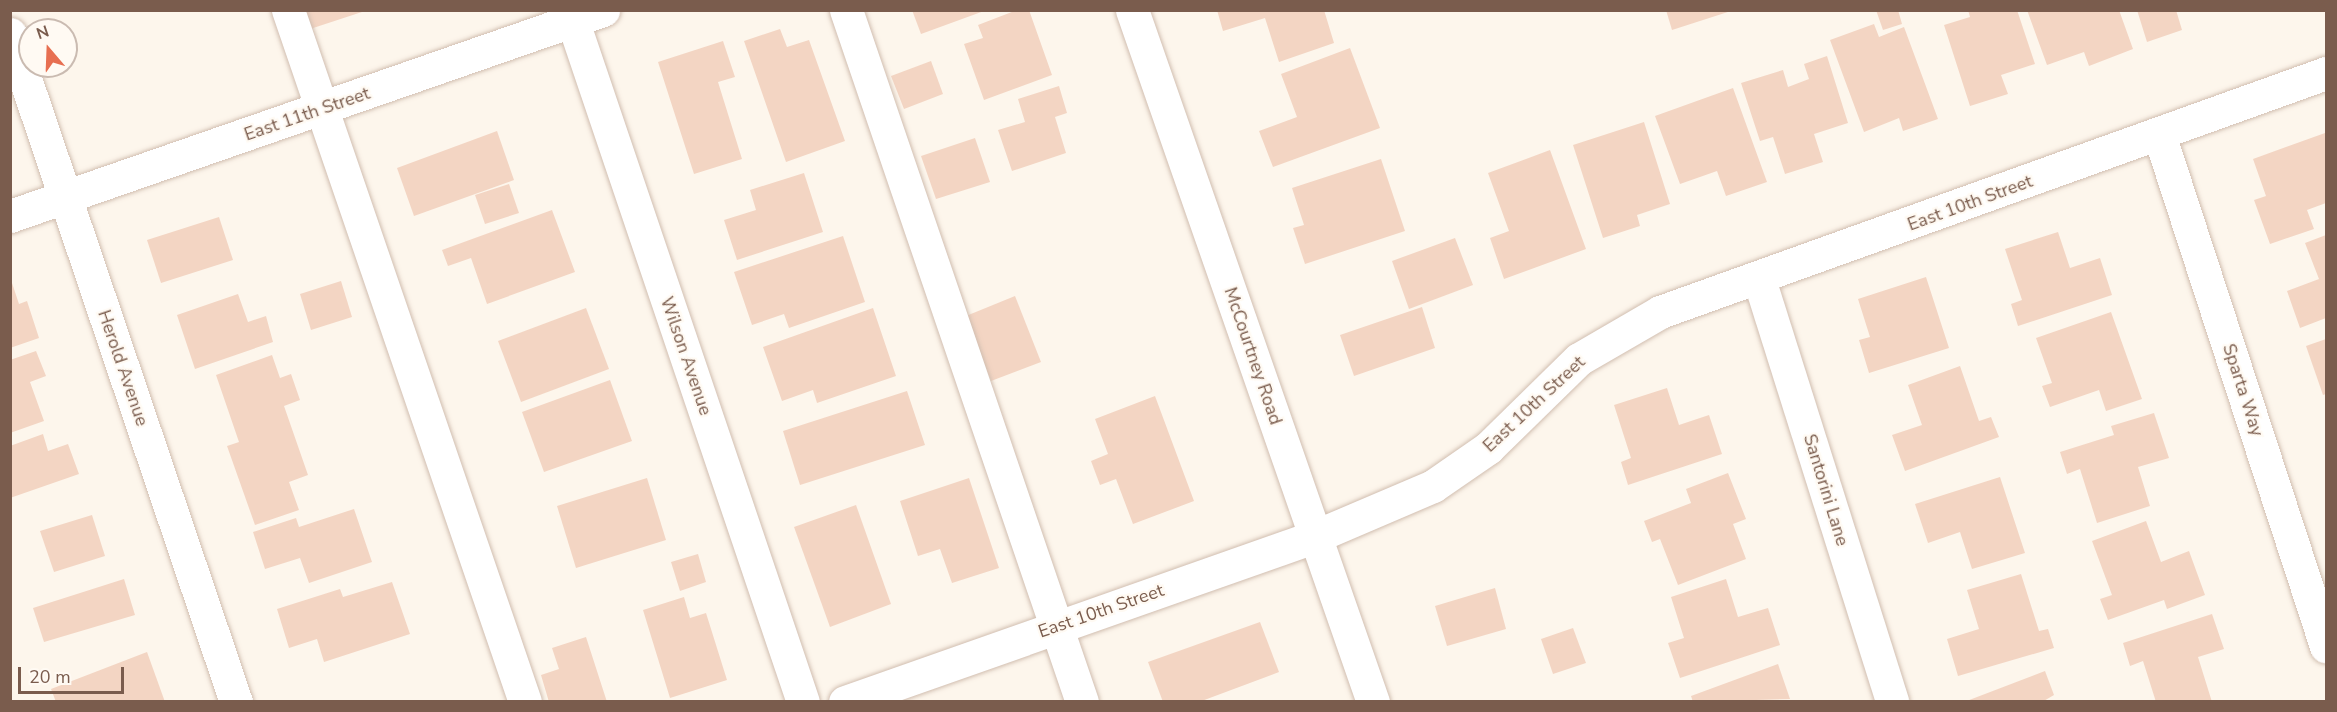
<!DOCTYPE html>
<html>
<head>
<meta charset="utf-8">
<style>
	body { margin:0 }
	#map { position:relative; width:2337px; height:712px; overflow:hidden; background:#fdf6ec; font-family:"Nunito Sans",sans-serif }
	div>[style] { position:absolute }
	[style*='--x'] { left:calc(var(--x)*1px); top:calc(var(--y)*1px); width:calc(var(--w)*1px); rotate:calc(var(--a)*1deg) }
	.building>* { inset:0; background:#f3d5c3 }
	.roads { filter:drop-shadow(0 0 2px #d1beb0) drop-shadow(0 0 2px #d1beb0) }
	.minor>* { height:33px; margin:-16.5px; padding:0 16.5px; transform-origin:16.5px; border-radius:16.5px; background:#fff }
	span { translate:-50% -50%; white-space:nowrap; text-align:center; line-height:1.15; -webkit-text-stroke:4.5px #fffaf3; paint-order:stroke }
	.street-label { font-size:18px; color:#7a5c4d }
	.frame { position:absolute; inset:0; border:12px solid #7a5c4d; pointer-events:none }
	.north { position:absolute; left:18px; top:18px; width:60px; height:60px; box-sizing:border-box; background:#fffaf3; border:2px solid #cabbb1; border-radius:50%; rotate:341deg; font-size:16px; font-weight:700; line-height:24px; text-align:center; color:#7a5c4d }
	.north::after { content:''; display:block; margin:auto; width:21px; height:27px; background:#e76f51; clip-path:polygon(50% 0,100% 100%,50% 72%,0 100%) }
	.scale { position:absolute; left:18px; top:667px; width:106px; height:27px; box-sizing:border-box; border:3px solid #7a5c4d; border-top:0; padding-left:8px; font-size:18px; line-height:21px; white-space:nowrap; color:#7a5c4d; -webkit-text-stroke:4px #fffaf3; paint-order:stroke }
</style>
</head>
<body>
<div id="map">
	<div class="building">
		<i style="clip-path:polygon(301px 10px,365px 10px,365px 11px,307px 30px)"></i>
		<i style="clip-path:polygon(912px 10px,984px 10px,984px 11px,921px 34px)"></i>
		<i style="clip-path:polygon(1017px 10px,1029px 10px,1052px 75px,984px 100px,964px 44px,983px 38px,978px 25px)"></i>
		<i style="clip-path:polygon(1217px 10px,1324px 10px,1334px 43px,1279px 62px,1265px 18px,1223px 31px)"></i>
		<i style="clip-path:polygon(1666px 10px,1731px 10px,1731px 11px,1672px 30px)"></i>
		<i style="clip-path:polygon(1876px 10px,1898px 10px,1902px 24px,1883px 30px)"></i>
		<i style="clip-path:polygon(1968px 10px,2017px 10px,2035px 64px,2001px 75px,2008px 94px,1970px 106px,1944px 25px,1970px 17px)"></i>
		<i style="clip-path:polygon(2027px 10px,2119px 10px,2133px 49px,2089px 66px,2084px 52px,2047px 65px)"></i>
		<i style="clip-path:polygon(2137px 10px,2176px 10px,2182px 30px,2147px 42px)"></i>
		<i style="clip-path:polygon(1874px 24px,1879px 37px,1904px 27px,1938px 119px,1903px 131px,1899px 118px,1864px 132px,1830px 40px)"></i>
		<i style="clip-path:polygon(780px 29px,787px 47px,809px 40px,845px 141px,786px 162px,744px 41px)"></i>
		<i style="clip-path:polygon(723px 41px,735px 77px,718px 82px,742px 159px,694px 174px,658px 62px)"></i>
		<i style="clip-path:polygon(1350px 48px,1380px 128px,1273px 167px,1259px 131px,1297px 117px,1281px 74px)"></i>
		<i style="clip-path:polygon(1827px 56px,1848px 123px,1814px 134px,1823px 162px,1785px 174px,1773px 137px,1760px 141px,1741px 83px,1783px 70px,1788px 87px,1809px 79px,1804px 64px)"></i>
		<i style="clip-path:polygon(931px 61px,943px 94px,904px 109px,891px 76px)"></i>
		<i style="clip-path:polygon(1059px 86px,1067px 113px,1055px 117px,1066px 153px,1012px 171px,998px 130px,1025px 122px,1018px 99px)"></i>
		<i style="clip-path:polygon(1733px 88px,1767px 182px,1726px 196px,1717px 171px,1680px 184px,1655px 116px)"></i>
		<i style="clip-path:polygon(1644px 122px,1670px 204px,1637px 215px,1640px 226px,1603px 238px,1573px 145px)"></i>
		<i style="clip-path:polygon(497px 131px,514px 180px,414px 216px,397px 168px)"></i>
		<i style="clip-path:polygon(2325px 133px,2326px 203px,2307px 210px,2314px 229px,2270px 244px,2254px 200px,2266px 196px,2253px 159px)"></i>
		<i style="clip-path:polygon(975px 138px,990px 182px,936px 199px,921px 156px)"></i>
		<i style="clip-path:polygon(1550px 150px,1586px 249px,1504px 279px,1490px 238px,1509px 231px,1488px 173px)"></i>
		<i style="clip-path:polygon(1381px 159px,1405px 231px,1305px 264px,1293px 228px,1304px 225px,1292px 188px)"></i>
		<i style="clip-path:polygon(804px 173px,823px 232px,737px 260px,724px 220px,756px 210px,750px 190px)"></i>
		<i style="clip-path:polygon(509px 184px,519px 213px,485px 224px,475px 195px)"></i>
		<i style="clip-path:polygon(552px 210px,575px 272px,487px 304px,471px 258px,448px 266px,442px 250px)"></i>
		<i style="clip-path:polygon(219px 217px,233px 260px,161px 283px,147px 240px)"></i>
		<i style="clip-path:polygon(2058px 232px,2070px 268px,2100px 258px,2112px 295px,2018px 326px,2011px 304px,2022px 300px,2005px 249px)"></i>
		<i style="clip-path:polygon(2326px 235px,2326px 318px,2300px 328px,2287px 291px,2319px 279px,2305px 243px)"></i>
		<i style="clip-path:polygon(843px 236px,865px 302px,789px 328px,784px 314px,752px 325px,734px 272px)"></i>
		<i style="clip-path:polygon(1455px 238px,1473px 285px,1409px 309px,1392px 261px)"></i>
		<i style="clip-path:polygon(1926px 277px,1949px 348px,1869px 373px,1859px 340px,1870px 337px,1858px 299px)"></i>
		<i style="clip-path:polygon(11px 280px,19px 304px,27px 301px,39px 338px,10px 348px)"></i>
		<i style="clip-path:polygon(341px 281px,352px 317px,311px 330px,300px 294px)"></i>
		<i style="clip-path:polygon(238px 294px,248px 322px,266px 316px,273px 342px,195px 369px,177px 315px)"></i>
		<i style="clip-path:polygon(1015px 296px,1041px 362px,991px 381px,966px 316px)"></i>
		<i style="clip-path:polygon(1422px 307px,1435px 348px,1354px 376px,1340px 335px)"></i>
		<i style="clip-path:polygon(586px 308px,609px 369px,521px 402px,498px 341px)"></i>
		<i style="clip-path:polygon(873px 308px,896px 376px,817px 403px,813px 390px,782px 401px,763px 347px)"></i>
		<i style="clip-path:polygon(2111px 312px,2142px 399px,2106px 411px,2099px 390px,2050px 407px,2042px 386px,2052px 383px,2036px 338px)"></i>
		<i style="clip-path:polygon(2326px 339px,2326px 394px,2323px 395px,2306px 346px)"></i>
		<i style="clip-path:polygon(36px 351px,46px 376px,30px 382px,44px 421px,10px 433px,10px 360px)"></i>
		<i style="clip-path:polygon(272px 355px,280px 378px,291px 374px,300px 400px,284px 406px,308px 475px,289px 482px,299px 510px,255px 525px,227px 446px,239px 442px,216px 375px)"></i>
		<i style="clip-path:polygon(1960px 366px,1979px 421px,1991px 417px,1999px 437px,1905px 471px,1892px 435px,1922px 425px,1908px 385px)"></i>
		<i style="clip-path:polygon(610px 380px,632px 441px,544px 472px,522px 412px)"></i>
		<i style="clip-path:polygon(1667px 388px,1679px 425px,1709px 415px,1722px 454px,1628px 485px,1621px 462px,1631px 458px,1614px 405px)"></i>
		<i style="clip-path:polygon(907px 391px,925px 445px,800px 485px,783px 431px)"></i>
		<i style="clip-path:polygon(1155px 396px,1194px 501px,1133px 524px,1116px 479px,1100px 485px,1091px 461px,1108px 454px,1095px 419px)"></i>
		<i style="clip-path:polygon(2154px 413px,2169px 458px,2138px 467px,2150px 506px,2097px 523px,2080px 469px,2067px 474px,2060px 452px,2114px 435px,2111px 426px)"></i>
		<i style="clip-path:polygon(43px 434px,48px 451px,68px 444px,79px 474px,10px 498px,10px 446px)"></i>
		<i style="clip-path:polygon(1728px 473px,1746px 519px,1733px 524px,1746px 559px,1678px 585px,1660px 539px,1652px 542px,1644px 521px,1691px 503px,1686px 489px)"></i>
		<i style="clip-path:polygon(2000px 477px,2025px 553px,1972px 569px,1960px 532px,1928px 543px,1915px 504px)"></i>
		<i style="clip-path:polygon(647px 478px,666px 540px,576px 568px,557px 506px)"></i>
		<i style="clip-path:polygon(969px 478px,999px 568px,952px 583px,940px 549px,918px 556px,900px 501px)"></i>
		<i style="clip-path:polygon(856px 505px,891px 604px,830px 627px,794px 527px)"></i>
		<i style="clip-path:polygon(354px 509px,372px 562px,309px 583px,300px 558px,265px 569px,253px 532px,296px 518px,299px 527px)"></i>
		<i style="clip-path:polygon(92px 515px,105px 556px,54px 572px,40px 531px)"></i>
		<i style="clip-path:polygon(2146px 521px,2161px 562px,2189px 551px,2205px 595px,2167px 609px,2164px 600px,2108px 620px,2100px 599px,2112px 595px,2092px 541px)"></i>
		<i style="clip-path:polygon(698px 554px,706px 582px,680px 591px,671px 562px)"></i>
		<i style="clip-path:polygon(2021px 574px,2039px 631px,2048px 629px,2054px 648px,1958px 676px,1947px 639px,1979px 629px,1967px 590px)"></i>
		<i style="clip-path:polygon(124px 579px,135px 615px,44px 642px,33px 608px)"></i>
		<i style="clip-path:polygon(1726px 579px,1738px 617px,1768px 608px,1780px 645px,1680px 678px,1668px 643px,1684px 638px,1671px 597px)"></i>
		<i style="clip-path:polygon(392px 582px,410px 634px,324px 662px,317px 639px,289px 648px,277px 609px,340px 589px,343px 597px)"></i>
		<i style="clip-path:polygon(1495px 588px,1506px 629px,1447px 646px,1435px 606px)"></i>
		<i style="clip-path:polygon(684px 597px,690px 618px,706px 613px,727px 680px,670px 698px,643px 610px)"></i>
		<i style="clip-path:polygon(2212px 614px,2224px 649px,2198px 657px,2212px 702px,2156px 702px,2143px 661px,2130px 666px,2123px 643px)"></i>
		<i style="clip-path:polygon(1260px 622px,1279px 672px,1199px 702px,1163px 702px,1148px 662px)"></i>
		<i style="clip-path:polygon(1573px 628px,1586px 663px,1553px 674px,1541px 639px)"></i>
		<i style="clip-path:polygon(586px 637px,607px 702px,549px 702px,541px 675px,559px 669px,552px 648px)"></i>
		<i style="clip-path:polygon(147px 652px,165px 702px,56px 702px,51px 689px)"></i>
		<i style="clip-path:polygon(1778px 664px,1790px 699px,1693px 702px,1691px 696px)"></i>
		<i style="clip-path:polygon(2045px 671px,2054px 695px,2042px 702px,1964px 702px)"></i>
	</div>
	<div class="roads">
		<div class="minor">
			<i style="--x:288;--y:10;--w:731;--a:71.09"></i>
			<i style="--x:569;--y:10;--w:730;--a:71.32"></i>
			<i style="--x:846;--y:10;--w:731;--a:71.17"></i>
			<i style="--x:1132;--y:10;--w:733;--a:70.8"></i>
			<i style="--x:10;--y:34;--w:705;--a:71.31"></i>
			<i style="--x:2159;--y:134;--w:539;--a:71.94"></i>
			<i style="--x:10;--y:216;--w:628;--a:-19.16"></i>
			<i style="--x:1759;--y:279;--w:443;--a:72.5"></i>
			<i style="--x:845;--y:702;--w:499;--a:-19.4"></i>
			<i style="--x:1316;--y:536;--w:127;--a:-23.1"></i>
			<i style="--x:1433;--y:486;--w:67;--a:-34.6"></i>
			<i style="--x:1488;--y:448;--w:127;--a:-44.4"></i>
			<i style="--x:1579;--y:359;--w:94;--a:-30.1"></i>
			<i style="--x:1660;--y:312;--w:708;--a:-19.74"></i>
		</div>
	</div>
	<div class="street-label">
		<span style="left:307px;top:114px;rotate:-19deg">East 11th Street</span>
		<span style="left:1970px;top:203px;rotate:-20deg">East 10th Street</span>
		<span style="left:686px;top:356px;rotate:71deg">Wilson Avenue</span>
		<span style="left:1253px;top:356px;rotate:71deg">McCourtney Road</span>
		<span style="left:123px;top:368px;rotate:71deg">Herold Avenue</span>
		<span style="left:2243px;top:390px;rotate:72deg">Sparta Way</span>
		<span style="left:1534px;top:404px;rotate:-43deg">East 10th Street</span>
		<span style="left:1826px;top:490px;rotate:73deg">Santorini Lane</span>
		<span style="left:1101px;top:611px;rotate:-19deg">East 10th Street</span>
	</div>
	<div class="frame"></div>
	<div class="north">N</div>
	<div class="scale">20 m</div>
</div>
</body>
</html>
